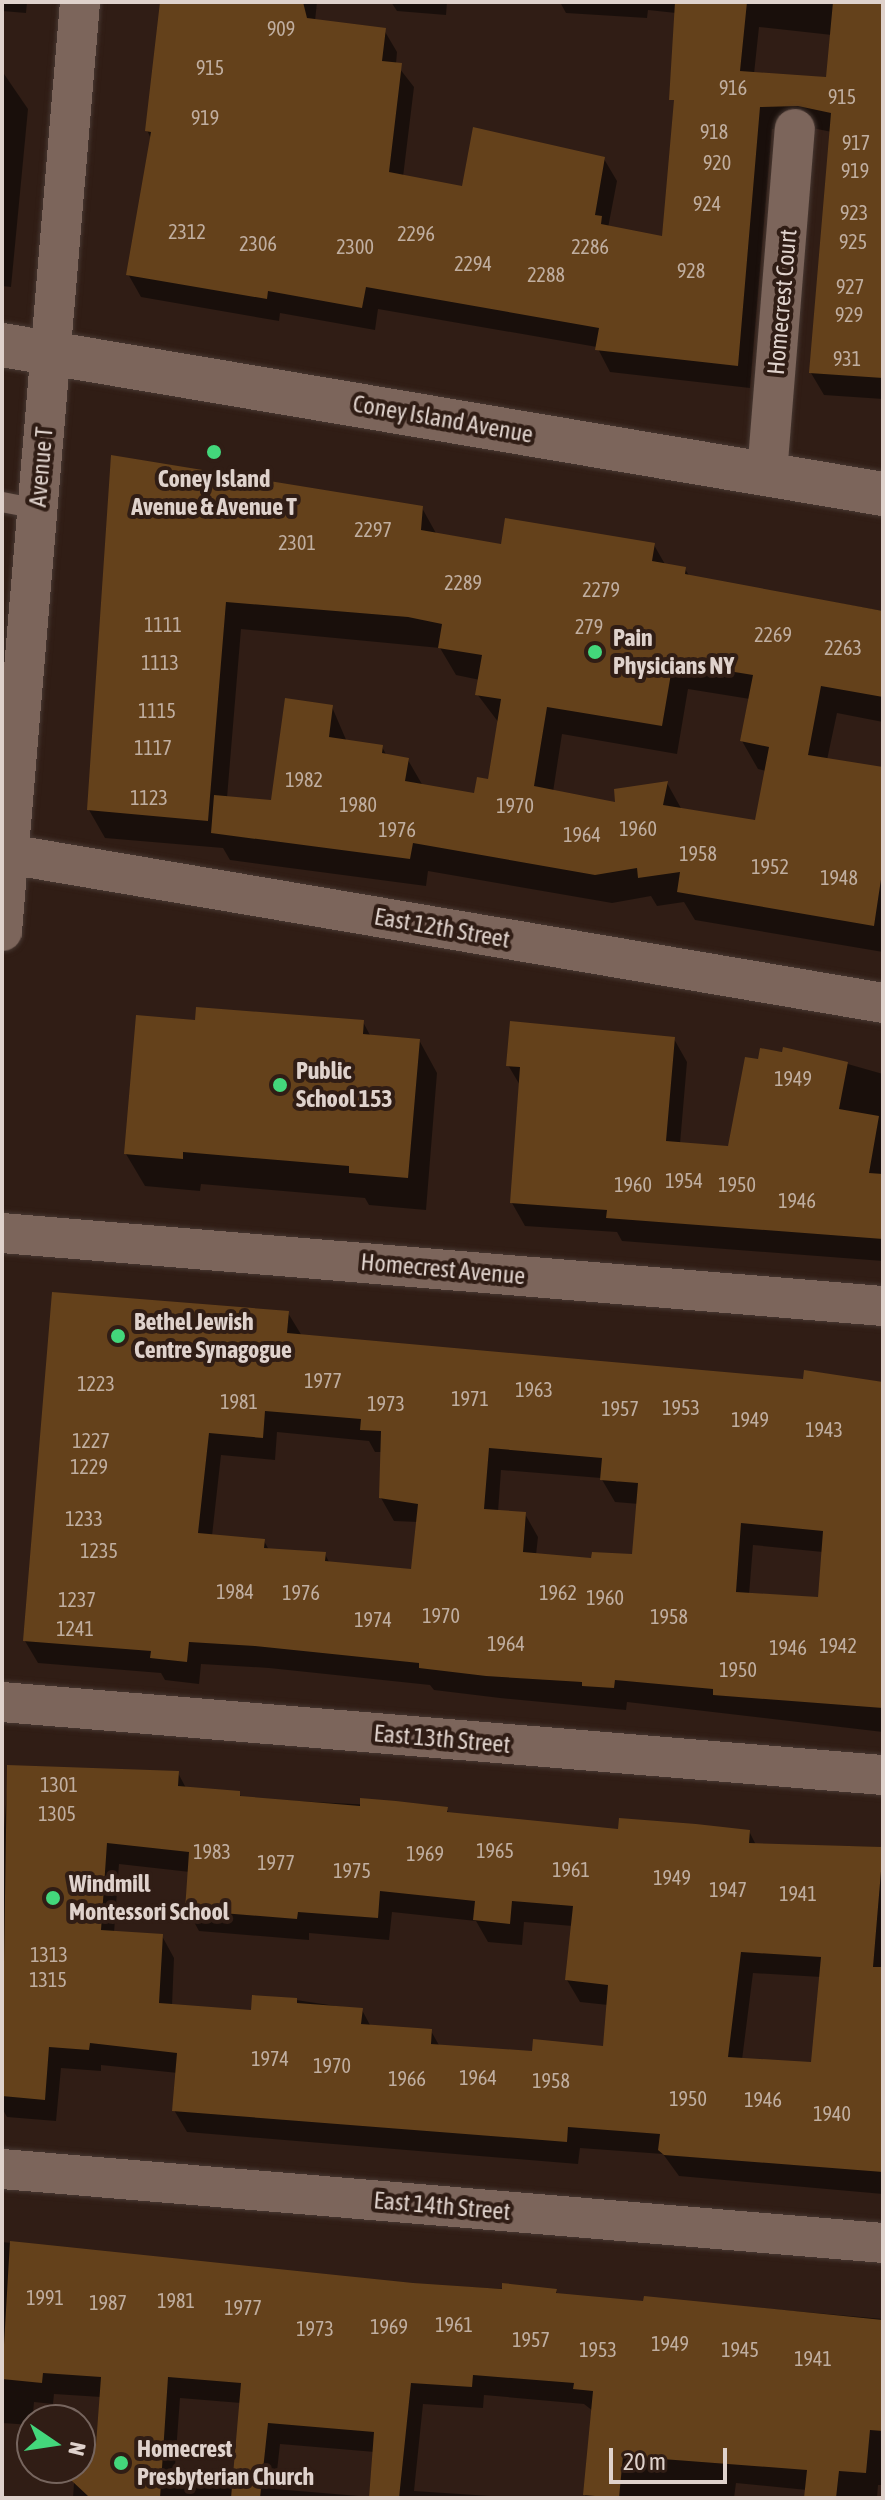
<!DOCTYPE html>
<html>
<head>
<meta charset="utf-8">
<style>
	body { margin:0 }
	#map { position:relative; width:885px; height:2500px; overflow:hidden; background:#301d15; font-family:"Asap Condensed",sans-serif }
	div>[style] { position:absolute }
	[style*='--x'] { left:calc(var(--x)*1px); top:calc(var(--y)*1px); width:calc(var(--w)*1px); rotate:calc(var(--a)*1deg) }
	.shadow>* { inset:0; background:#0007 }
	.building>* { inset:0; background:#64411b }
	.roads { filter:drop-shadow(0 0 2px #473832) drop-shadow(0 0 2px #473832) }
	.lane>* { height:20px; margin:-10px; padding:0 10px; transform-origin:10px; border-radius:10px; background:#7c655b }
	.street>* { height:40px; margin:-20px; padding:0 20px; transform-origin:20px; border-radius:20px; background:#7c655b }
	.secondary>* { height:44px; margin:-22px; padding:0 22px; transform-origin:22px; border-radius:22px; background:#7c655b }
	.dots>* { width:22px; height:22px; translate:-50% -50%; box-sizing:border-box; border:4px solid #301d15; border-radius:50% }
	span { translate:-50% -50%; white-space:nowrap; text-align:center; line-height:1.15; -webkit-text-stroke:8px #301d15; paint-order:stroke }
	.number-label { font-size:20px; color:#c0aea0 }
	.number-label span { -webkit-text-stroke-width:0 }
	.street-label { font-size:24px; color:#dfd2cc }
	.poi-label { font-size:24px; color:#dfd2cc; font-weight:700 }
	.left { translate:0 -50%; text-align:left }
	.frame { position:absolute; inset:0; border:4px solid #dfd2cc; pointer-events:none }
	.north { position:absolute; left:16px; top:2404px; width:80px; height:80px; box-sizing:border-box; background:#301d15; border:2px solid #76655e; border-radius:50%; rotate:103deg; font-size:22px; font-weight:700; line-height:32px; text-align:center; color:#dfd2cc }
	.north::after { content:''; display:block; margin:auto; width:28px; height:36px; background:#43d77b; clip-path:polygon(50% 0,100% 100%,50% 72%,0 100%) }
	.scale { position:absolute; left:609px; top:2448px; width:118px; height:36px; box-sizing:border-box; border:4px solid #dfd2cc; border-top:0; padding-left:10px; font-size:24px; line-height:28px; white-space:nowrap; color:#dfd2cc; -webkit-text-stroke:6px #301d15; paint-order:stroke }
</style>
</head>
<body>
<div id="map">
	<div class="shadow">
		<i style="clip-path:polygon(2px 2px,27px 2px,26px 13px,2px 11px)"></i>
		<i style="clip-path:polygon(evenodd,162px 2px,317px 2px,315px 21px,384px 30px,397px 52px,396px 64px,414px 87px,403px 177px,464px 189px,604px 159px,617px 181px,608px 228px,664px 239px,675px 106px,676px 13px,648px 10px,647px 18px,566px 13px,561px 4px,534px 2px,883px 2px,883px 399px,824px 395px,811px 373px,832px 132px,812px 128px,772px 129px,750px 388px,610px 372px,597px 347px,378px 309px,375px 330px,280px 313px,279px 321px,141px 297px,128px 274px,151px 139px,147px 130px,162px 2px,759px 27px,832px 35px,828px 80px,754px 74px,759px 27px)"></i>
		<i style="clip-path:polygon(391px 2px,447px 2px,446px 15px,397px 11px)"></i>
		<i style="clip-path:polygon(2px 71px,28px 109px,11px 287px,2px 286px)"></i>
		<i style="clip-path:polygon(evenodd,113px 457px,422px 508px,437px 535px,502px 546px,654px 545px,666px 566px,685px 569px,690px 577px,883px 611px,883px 722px,837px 713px,827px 760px,883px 769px,883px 952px,695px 920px,684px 902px,657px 906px,651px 896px,612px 903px,428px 871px,426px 886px,230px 860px,223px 848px,105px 838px,89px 810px,113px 457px,241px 629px,440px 648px,456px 675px,480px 680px,477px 694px,499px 723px,490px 781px,476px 796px,423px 786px,408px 760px,387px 756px,382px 747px,347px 742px,332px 707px,273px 802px,227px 798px,241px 629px,113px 457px,688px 689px,750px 699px,742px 741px,758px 769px,766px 771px,756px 822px,682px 810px,667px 783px,618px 804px,553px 792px,562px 734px,677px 754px,688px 689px)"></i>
		<i style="clip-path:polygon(197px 1022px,363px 1022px,371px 1037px,419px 1040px,437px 1073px,426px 1210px,369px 1205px,365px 1198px,201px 1184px,200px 1191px,145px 1186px,126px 1154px)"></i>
		<i style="clip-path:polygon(674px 1039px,687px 1062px,680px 1144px,729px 1148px,762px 1050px,816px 1055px,883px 1074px,883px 1261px,622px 1241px,617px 1232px,525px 1226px,512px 1203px,521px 1087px,508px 1065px)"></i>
		<i style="clip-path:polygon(evenodd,288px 1313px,302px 1336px,805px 1381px,883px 1382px,883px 1732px,627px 1702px,626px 1710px,500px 1698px,434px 1690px,430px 1685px,269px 1668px,201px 1664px,199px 1684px,165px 1680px,161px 1673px,38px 1663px,25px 1641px,288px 1313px,277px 1432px,369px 1441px,375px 1452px,383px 1452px,381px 1498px,394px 1521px,418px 1522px,413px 1571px,330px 1564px,325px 1554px,269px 1550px,264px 1541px,212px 1536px,221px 1455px,275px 1460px,277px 1432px,288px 1313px,501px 1470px,601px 1478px,615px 1502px,639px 1504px,634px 1556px,593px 1560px,536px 1555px,538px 1537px,525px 1514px,498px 1512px,501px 1470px,288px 1313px,753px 1545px,823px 1552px,820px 1600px,749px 1595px,753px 1545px)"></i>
		<i style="clip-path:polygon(evenodd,9px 1767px,178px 1773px,186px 1788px,239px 1793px,242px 1798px,446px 1809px,450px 1814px,620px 1831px,749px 1831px,756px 1845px,883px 1847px,883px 2194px,679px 2176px,663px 2154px,580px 2148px,578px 2164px,187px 2132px,174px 2110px,178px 2073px,101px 2065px,101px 2071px,61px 2068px,56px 2121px,7px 2117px,2px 2108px,2px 1854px,9px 1767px,119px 1864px,190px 1872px,187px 1909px,199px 1931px,309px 1940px,309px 1933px,389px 1940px,392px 1912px,476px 1921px,488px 1942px,522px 1945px,524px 1922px,573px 1926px,567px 1980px,580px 2002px,608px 2005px,605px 2048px,533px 2053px,440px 2047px,431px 2031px,371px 2027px,362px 2010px,296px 2000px,253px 2013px,172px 2006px,174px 1958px,162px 1936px,114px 1933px,119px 1864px,9px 1767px,753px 1973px,821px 1977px,813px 2065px,742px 2060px,753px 1973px)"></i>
		<i style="clip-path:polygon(evenodd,2px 2242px,413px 2285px,556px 2291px,558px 2295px,644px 2303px,645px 2298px,883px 2319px,883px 2485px,878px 2485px,877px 2498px,806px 2498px,807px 2490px,736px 2483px,734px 2498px,585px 2498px,593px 2411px,584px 2404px,484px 2395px,483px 2408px,423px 2404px,414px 2491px,521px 2498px,73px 2498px,75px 2468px,98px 2446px,101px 2397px,54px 2394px,53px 2404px,34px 2402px,32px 2425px,2px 2423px,2px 2242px,180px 2398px,241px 2403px,234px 2484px,174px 2480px,180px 2398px,2px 2242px,280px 2444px,375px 2452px,371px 2497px,275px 2489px,280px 2444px)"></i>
	</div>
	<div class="building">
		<i style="clip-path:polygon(160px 2px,303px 2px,307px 18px,386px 28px,382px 61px,402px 63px,389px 172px,462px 186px,473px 127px,605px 157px,595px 215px,602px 216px,601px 224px,662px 236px,674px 100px,669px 100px,675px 2px,747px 2px,740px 71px,826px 77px,833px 2px,883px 2px,883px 378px,809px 373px,831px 113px,798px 106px,760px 107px,738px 366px,595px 350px,599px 328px,366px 287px,362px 308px,268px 291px,267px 299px,126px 275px,151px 132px,145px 131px)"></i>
		<i style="clip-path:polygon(evenodd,111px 455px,423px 506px,421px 530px,501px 544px,505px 518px,655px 543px,652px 561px,686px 567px,685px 574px,883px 611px,883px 697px,821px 686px,808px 755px,883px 767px,883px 866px,874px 926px,677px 892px,680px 872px,638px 878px,637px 868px,595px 875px,413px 843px,410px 859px,211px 833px,214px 795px,271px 800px,285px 698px,333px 705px,329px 737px,383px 745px,382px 753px,409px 758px,405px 781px,474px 793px,477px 777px,488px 779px,501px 699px,475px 695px,482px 655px,438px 648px,442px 624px,408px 617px,226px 602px,208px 821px,87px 810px,111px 455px,673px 662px,753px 675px,740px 741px,769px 747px,755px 820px,663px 805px,668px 781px,614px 789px,615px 802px,534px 786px,547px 707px,662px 726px,673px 662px)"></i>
		<i style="clip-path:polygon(196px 1007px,364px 1020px,363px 1034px,420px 1039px,408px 1178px,349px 1173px,349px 1166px,183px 1152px,183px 1159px,124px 1154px,136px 1015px,195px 1020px)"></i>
		<i style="clip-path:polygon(510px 1021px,675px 1037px,666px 1141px,728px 1146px,745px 1057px,758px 1059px,760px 1048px,782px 1052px,783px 1047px,848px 1062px,839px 1109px,879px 1116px,869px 1173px,883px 1174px,883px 1239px,606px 1218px,607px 1210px,510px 1203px,520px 1067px,506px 1066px)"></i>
		<i style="clip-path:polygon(evenodd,52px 1292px,289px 1311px,287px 1333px,803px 1379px,804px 1370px,883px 1382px,883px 1708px,713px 1695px,713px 1689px,615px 1680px,614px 1688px,582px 1686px,582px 1682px,486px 1676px,419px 1668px,419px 1663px,255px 1646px,189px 1642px,187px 1662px,150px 1658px,151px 1651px,23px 1641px,52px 1292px,265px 1411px,361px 1419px,360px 1430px,381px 1431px,379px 1498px,418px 1504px,411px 1569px,325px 1561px,326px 1552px,264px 1548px,265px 1539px,198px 1533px,209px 1433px,263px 1438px,265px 1411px,52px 1292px,489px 1448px,602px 1458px,600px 1480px,638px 1483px,632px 1554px,592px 1552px,591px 1558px,523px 1552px,526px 1512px,484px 1509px,489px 1448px,52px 1292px,741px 1523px,823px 1531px,818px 1597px,736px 1592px,741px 1523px)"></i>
		<i style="clip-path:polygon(evenodd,7px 1765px,179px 1771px,178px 1786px,240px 1791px,240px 1796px,360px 1806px,360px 1798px,396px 1801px,448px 1807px,447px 1812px,618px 1829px,619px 1818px,696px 1824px,750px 1830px,749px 1843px,883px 1847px,873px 1967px,883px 1967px,883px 2172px,664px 2155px,658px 2150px,660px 2134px,568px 2127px,567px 2142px,172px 2111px,177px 2053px,90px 2043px,89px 2050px,49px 2047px,45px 2100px,2px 2096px,7px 1765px,107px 1843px,189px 1852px,185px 1910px,297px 1919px,298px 1912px,378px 1918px,380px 1891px,475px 1901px,473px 1920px,510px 1924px,512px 1901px,573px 1906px,565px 1980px,608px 1985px,603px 2046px,533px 2039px,532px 2051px,431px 2044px,432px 2029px,361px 2024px,363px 2008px,297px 2003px,297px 1998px,252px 1995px,251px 2010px,159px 2003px,163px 1934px,101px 1930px,107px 1843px,7px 1765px,741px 1952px,821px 1957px,811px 2062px,728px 2057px,741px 1952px)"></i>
		<i style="clip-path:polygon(10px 2241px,413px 2283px,502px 2289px,502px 2283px,557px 2289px,556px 2293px,643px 2301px,644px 2296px,883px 2320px,883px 2431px,870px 2430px,866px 2473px,839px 2471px,836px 2498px,804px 2498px,807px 2470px,623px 2456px,619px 2498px,583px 2495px,593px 2391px,573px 2389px,574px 2383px,473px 2375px,472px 2387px,411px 2383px,399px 2498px,369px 2498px,374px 2432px,268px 2423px,260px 2498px,231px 2498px,241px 2383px,168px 2377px,160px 2498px,88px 2496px,72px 2481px,73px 2468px,80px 2468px,80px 2457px,96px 2445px,101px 2377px,43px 2373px,42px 2383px,2px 2379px)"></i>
	</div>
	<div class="roads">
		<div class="lane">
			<i style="--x:2;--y:502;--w:36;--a:11"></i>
		</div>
		<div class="street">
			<i style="--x:767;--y:474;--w:346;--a:-85.4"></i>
			<i style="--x:2;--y:853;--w:894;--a:9.66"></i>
			<i style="--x:2;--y:931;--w:932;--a:-85.2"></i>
			<i style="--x:2;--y:1233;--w:884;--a:4.74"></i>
			<i style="--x:2;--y:1702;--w:884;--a:4.74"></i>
			<i style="--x:2;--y:2169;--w:884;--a:4.8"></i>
		</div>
		<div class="secondary">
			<i style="--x:2;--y:345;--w:894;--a:9.6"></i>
		</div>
	</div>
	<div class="dots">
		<i style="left:214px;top:452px;background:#43d77b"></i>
		<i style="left:595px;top:652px;background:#43d77b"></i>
		<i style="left:280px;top:1085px;background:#43d77b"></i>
		<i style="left:118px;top:1336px;background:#43d77b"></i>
		<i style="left:53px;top:1898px;background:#43d77b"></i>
		<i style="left:121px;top:2463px;background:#43d77b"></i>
	</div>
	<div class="number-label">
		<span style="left:281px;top:28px">909</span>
		<span style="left:210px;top:67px">915</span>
		<span style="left:733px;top:87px">916</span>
		<span style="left:842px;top:96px">915</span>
		<span style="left:205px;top:117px">919</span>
		<span style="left:714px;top:131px">918</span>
		<span style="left:856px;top:142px">917</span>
		<span style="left:717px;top:162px">920</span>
		<span style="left:855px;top:170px">919</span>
		<span style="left:707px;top:203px">924</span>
		<span style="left:854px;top:212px">923</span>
		<span style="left:187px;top:231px">2312</span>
		<span style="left:416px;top:233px">2296</span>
		<span style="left:853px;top:241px">925</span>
		<span style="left:258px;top:243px">2306</span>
		<span style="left:355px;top:246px">2300</span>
		<span style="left:590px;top:246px">2286</span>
		<span style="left:473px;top:263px">2294</span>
		<span style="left:691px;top:270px">928</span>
		<span style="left:546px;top:274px">2288</span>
		<span style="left:850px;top:286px">927</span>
		<span style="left:849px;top:314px">929</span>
		<span style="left:847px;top:358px">931</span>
		<span style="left:373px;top:529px">2297</span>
		<span style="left:297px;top:542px">2301</span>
		<span style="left:463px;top:582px">2289</span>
		<span style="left:601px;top:589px">2279</span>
		<span style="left:163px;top:624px">1111</span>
		<span style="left:589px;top:626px">279</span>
		<span style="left:773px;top:634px">2269</span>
		<span style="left:843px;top:647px">2263</span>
		<span style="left:160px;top:662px">1113</span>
		<span style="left:157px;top:710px">1115</span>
		<span style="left:153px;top:747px">1117</span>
		<span style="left:304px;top:779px">1982</span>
		<span style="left:149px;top:797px">1123</span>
		<span style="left:358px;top:804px">1980</span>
		<span style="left:515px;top:805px">1970</span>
		<span style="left:638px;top:828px">1960</span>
		<span style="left:397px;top:829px">1976</span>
		<span style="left:582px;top:834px">1964</span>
		<span style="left:698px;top:853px">1958</span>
		<span style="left:770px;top:866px">1952</span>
		<span style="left:839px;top:877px">1948</span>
		<span style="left:793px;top:1078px">1949</span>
		<span style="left:684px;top:1180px">1954</span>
		<span style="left:633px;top:1184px">1960</span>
		<span style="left:737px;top:1184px">1950</span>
		<span style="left:797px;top:1200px">1946</span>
		<span style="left:323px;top:1380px">1977</span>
		<span style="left:96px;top:1383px">1223</span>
		<span style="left:534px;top:1389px">1963</span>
		<span style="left:470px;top:1398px">1971</span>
		<span style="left:239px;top:1401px">1981</span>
		<span style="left:386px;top:1403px">1973</span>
		<span style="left:681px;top:1407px">1953</span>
		<span style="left:620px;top:1408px">1957</span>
		<span style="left:750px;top:1419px">1949</span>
		<span style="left:824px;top:1429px">1943</span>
		<span style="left:91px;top:1440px">1227</span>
		<span style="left:89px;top:1466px">1229</span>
		<span style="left:84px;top:1518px">1233</span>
		<span style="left:99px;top:1550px">1235</span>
		<span style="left:235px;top:1591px">1984</span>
		<span style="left:301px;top:1592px">1976</span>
		<span style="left:558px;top:1592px">1962</span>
		<span style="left:605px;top:1597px">1960</span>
		<span style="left:77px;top:1599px">1237</span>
		<span style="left:441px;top:1615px">1970</span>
		<span style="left:669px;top:1616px">1958</span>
		<span style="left:373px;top:1619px">1974</span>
		<span style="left:75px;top:1628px">1241</span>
		<span style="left:506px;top:1643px">1964</span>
		<span style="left:838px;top:1645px">1942</span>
		<span style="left:788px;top:1647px">1946</span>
		<span style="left:738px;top:1669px">1950</span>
		<span style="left:59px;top:1784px">1301</span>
		<span style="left:57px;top:1813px">1305</span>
		<span style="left:495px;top:1850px">1965</span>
		<span style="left:212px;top:1851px">1983</span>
		<span style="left:425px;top:1853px">1969</span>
		<span style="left:276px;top:1862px">1977</span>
		<span style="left:571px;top:1869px">1961</span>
		<span style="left:352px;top:1870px">1975</span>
		<span style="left:672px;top:1877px">1949</span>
		<span style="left:728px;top:1889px">1947</span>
		<span style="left:798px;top:1893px">1941</span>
		<span style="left:49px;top:1954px">1313</span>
		<span style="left:48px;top:1979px">1315</span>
		<span style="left:270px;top:2058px">1974</span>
		<span style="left:332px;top:2065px">1970</span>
		<span style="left:478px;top:2077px">1964</span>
		<span style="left:407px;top:2078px">1966</span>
		<span style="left:551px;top:2080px">1958</span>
		<span style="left:688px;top:2098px">1950</span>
		<span style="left:763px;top:2099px">1946</span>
		<span style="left:832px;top:2113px">1940</span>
		<span style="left:45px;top:2297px">1991</span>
		<span style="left:176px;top:2300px">1981</span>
		<span style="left:108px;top:2302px">1987</span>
		<span style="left:243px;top:2307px">1977</span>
		<span style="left:454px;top:2324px">1961</span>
		<span style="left:389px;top:2326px">1969</span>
		<span style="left:315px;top:2328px">1973</span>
		<span style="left:531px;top:2339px">1957</span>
		<span style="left:670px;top:2343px">1949</span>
		<span style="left:598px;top:2349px">1953</span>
		<span style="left:740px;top:2349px">1945</span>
		<span style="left:813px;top:2358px">1941</span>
	</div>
	<div class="street-label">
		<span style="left:782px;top:302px;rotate:-85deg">Homecrest Court</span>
		<span style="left:443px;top:419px;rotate:10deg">Coney Island Avenue</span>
		<span style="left:41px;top:467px;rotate:-85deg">Avenue T</span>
		<span style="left:442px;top:928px;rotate:10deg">East 12th Street</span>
		<span style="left:443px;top:1269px;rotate:5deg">Homecrest Avenue</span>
		<span style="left:442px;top:1739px;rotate:5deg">East 13th Street</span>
		<span style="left:442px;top:2206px;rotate:5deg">East 14th Street</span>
	</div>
	<div class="poi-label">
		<span style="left:214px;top:493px">Coney Island<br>Avenue &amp; Avenue T</span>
		<span class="left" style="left:613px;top:652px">Pain<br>Physicians NY</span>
		<span class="left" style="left:296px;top:1085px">Public<br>School 153</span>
		<span class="left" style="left:134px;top:1336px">Bethel Jewish<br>Centre Synagogue</span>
		<span class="left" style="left:69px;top:1898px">Windmill<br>Montessori School</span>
		<span class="left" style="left:137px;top:2463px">Homecrest<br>Presbyterian Church</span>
	</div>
	<div class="frame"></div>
	<div class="north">N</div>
	<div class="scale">20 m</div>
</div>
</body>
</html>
